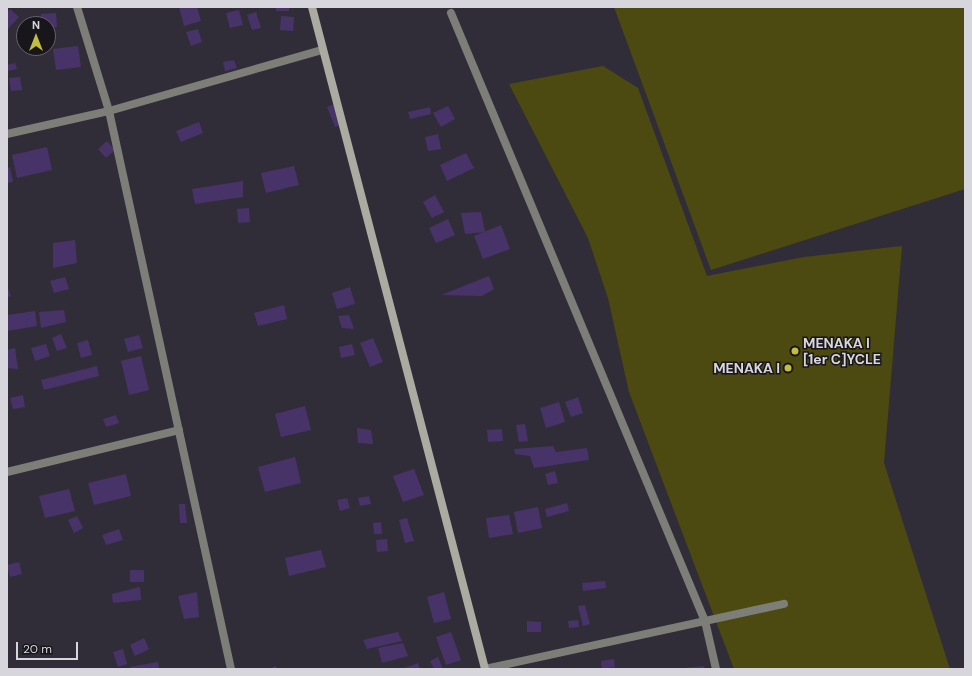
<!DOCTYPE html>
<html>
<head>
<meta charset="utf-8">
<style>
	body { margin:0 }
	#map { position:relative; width:972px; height:676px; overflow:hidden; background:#302d38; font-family:"DM Sans",sans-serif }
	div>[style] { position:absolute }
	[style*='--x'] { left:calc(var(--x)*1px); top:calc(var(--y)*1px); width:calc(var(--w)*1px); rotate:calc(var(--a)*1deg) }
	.green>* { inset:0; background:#4c4a11 }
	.building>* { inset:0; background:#473368 }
	.street>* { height:8px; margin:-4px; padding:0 4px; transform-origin:4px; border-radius:4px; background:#7e7e78 }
	.secondary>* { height:8px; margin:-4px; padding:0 4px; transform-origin:4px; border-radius:4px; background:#ababa1 }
	.dots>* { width:11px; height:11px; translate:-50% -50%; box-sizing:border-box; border:2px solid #18161b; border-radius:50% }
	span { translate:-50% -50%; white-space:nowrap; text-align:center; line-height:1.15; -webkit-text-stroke:3px #18161b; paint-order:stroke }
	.poi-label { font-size:14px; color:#d8d6dd; font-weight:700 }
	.left { translate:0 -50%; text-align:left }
	.right { translate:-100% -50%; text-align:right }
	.frame { position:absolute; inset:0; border:8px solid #d8d6dd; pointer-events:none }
	.north { position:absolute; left:16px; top:16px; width:40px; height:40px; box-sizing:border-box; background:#18161b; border:1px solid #656369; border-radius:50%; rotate:0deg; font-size:11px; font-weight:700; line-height:16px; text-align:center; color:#d8d6dd }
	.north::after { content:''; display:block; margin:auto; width:14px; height:18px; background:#c3bd3f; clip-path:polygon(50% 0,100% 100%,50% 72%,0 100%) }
	.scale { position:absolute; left:16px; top:642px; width:62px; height:18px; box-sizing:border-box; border:2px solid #d8d6dd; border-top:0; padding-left:5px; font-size:12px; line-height:14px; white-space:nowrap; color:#d8d6dd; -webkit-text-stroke:3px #18161b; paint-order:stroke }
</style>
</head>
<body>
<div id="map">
	<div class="green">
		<i style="clip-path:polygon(614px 7px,965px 7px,965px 189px,711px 270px)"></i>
		<i style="clip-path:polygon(603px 66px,638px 88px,707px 276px,804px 257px,902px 246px,884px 463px,950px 669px,734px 669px,629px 392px,608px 298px,588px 238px,509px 84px)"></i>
	</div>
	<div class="building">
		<i style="clip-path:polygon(179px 7px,197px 7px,201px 21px,184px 26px)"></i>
		<i style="clip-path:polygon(276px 7px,289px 7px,289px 11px,276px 11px)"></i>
		<i style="clip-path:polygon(10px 9px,19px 17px,7px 30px,7px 12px)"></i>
		<i style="clip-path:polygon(239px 10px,243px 25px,230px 28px,226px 13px)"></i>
		<i style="clip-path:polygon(256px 12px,261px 28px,252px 30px,247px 15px)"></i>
		<i style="clip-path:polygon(56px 13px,57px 27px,48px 28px,48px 24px,41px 24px,41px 14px)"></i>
		<i style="clip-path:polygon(281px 16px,294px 17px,293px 31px,280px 30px)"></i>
		<i style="clip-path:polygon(198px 29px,202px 42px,191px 46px,186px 32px)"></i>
		<i style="clip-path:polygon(78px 46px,81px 67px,56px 70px,53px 49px)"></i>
		<i style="clip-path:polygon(234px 60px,237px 68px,225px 71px,223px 62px)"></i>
		<i style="clip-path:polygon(15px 63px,17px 69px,7px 71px,7px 65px)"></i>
		<i style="clip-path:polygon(20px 77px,22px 90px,11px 91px,9px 78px)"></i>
		<i style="clip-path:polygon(337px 103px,345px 123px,335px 127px,327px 107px)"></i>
		<i style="clip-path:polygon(448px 106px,455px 119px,441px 127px,433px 113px)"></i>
		<i style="clip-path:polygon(430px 107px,431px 114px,410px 119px,408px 112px)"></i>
		<i style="clip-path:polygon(199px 122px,203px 133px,181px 142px,176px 131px)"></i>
		<i style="clip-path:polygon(438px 134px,441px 149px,428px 151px,425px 137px)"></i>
		<i style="clip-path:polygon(107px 141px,115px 150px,106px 158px,98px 149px)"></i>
		<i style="clip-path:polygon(47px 147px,52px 170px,17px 178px,12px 155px)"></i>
		<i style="clip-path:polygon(466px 153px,474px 168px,447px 181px,440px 165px)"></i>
		<i style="clip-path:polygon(294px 166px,299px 185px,266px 193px,261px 173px)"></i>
		<i style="clip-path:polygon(10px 167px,13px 182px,7px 183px,7px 168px)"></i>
		<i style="clip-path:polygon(243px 181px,243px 197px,195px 204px,192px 189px)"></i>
		<i style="clip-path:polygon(435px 195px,444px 212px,432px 218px,423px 202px)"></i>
		<i style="clip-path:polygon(249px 208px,250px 222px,238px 223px,237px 209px)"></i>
		<i style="clip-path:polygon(481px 212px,485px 232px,465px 234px,461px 213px)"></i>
		<i style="clip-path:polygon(448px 219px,455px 235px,436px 243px,429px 228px)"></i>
		<i style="clip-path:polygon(501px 225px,510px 249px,483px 259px,474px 236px)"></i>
		<i style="clip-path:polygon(75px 240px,77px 263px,53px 268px,53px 243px)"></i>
		<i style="clip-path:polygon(489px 276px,494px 289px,482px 296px,441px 295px)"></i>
		<i style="clip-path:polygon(65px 277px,69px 289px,54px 293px,50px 281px)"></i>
		<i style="clip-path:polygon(7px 286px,11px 296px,7px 297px)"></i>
		<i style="clip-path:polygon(350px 287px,355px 304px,337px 309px,332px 293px)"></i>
		<i style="clip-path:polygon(284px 305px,287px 319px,258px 326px,254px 313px)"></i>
		<i style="clip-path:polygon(64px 310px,66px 322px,41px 328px,39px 312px)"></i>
		<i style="clip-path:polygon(35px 311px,37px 326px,7px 331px,7px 315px)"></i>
		<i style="clip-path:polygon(349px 315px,354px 329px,342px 328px,338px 316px)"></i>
		<i style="clip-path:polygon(61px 334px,67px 348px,57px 351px,52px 338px)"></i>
		<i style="clip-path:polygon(139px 335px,143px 348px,128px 352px,124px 339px)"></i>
		<i style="clip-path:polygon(373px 338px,383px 362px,370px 367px,360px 343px)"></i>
		<i style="clip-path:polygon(88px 340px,92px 355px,81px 358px,77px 343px)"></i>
		<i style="clip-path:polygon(46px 344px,50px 356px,35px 361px,31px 348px)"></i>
		<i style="clip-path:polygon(352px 344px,355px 355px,341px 358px,339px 347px)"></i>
		<i style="clip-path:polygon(15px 348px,18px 369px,7px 368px,7px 350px)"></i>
		<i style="clip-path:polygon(141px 356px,149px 390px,129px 395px,121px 361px)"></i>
		<i style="clip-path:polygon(97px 366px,99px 376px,44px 390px,41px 380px)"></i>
		<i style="clip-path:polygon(23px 395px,25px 407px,13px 409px,10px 398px)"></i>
		<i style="clip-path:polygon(578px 397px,583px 413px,571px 417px,565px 402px)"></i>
		<i style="clip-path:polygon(559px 402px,565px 422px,546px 428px,540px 408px)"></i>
		<i style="clip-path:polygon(305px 406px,311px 430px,281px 437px,275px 414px)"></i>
		<i style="clip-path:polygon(116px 415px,119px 423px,106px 427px,103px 419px)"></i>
		<i style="clip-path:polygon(525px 424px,528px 441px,519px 442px,516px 425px)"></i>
		<i style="clip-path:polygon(357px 428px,371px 430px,373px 444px,358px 443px)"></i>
		<i style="clip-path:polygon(502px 429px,503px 441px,488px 442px,487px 430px)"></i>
		<i style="clip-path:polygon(553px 446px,556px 452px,587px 448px,589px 460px,534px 468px,530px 456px,515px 454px,514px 449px)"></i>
		<i style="clip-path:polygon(295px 457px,301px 483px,265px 492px,258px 467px)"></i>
		<i style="clip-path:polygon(414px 469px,424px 495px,403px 502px,393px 476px)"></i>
		<i style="clip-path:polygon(555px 471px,558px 483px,548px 485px,545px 474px)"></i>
		<i style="clip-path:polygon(126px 474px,131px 496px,94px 505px,88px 483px)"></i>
		<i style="clip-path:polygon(69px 489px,75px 511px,45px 518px,39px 496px)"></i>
		<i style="clip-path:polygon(369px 496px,371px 504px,360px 506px,358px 498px)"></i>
		<i style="clip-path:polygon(347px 498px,350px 508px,340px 511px,337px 500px)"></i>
		<i style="clip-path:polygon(567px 503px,569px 511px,547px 517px,545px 509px)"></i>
		<i style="clip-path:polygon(179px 504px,185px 504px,187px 523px,180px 523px)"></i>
		<i style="clip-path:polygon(538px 507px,542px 528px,518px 533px,514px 512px)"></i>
		<i style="clip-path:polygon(509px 515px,513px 534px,489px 538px,486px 518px)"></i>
		<i style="clip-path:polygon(77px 516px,83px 528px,74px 533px,68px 520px)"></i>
		<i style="clip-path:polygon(407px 518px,414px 541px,405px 543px,399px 520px)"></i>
		<i style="clip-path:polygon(381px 522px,382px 534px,374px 534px,373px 523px)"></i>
		<i style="clip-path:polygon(119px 529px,123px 540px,106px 545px,102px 535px)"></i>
		<i style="clip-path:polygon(387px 539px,388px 551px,377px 552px,376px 540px)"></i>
		<i style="clip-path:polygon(321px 550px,326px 567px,289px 576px,285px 558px)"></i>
		<i style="clip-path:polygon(19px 562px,22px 574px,10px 577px,7px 565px)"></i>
		<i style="clip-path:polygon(130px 570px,144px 570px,144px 582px,130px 582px)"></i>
		<i style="clip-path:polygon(605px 581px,606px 588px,583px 591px,582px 583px)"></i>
		<i style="clip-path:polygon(140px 587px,141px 600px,113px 603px,112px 594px)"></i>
		<i style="clip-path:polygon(197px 592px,199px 617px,184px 619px,178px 596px)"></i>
		<i style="clip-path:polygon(444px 592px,451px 619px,434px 623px,427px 597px)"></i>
		<i style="clip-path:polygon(585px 605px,590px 624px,583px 626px,578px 606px)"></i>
		<i style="clip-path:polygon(578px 620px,579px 627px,569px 628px,568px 621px)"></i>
		<i style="clip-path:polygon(527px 621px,541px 622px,541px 632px,527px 632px)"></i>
		<i style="clip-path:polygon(398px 632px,402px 641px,367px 649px,363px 640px)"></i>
		<i style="clip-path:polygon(451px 632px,461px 660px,446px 665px,436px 637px)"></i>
		<i style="clip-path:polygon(144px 638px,149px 649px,135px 656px,130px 645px)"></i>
		<i style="clip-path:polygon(403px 643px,408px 656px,382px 663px,378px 648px)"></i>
		<i style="clip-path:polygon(123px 649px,127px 664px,118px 667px,113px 652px)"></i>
		<i style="clip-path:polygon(438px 657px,443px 669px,434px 669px,430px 661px)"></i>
		<i style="clip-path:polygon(614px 659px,615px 667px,602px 669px,601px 661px)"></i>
		<i style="clip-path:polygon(158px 662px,159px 668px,130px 669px,130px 667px)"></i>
		<i style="clip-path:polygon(418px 663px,420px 669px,402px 669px)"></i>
		<i style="clip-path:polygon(276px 666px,277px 669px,268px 669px)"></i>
		<i style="clip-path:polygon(704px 666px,704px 669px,684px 669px,684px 668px)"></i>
	</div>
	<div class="street">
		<i style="--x:77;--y:7;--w:109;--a:72.9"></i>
		<i style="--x:109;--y:111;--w:571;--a:77.67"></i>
		<i style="--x:451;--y:13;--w:659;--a:67.33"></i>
		<i style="--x:705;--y:621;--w:49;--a:77.1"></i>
		<i style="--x:7;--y:134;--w:105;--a:-12.7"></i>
		<i style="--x:109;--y:111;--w:222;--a:-16"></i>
		<i style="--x:7;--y:472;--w:177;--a:-13.7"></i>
		<i style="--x:485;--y:669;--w:306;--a:-12.3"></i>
	</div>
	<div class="secondary">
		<i style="--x:312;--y:7;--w:684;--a:75.35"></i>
	</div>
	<div class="dots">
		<i style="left:795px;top:351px;background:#c3bd3f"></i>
		<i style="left:788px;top:368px;background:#c3bd3f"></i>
	</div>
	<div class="poi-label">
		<span class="left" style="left:803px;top:351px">MENAKA I<br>[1er C]YCLE</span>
		<span class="right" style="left:780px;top:368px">MENAKA I</span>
	</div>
	<div class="frame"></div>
	<div class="north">N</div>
	<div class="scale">20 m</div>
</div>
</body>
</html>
